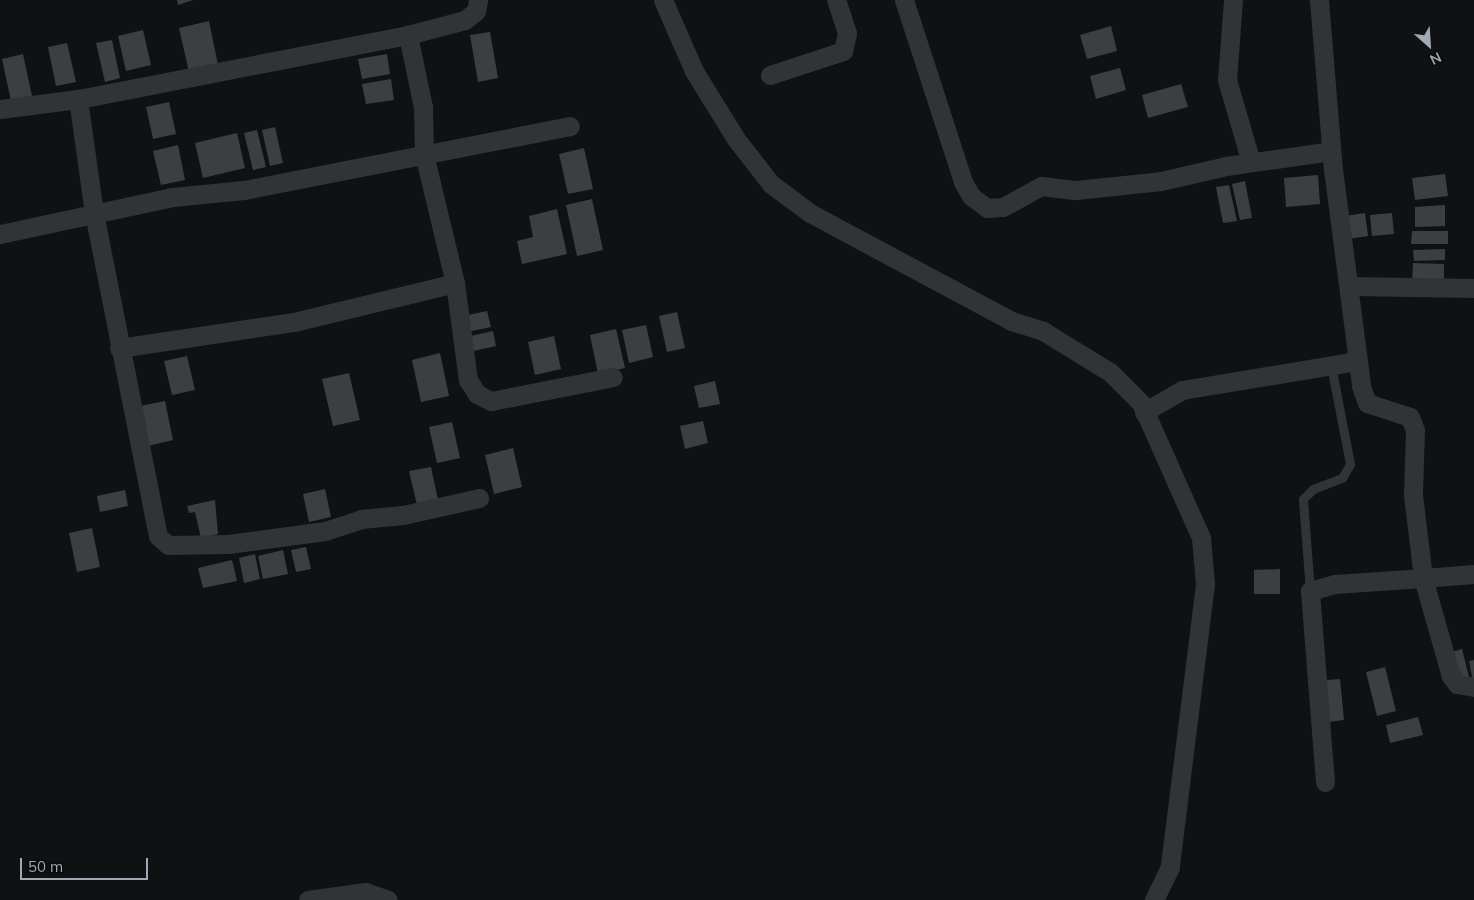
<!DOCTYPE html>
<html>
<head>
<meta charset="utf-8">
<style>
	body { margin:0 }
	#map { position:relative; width:1474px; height:900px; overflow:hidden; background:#101112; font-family:Mulish,sans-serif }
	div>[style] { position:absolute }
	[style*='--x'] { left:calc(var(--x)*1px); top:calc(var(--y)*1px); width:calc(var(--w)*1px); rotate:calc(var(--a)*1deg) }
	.building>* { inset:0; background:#3c3f42 }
	.lane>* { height:9px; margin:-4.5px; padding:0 4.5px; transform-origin:4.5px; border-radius:4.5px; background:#313337 }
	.street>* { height:19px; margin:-9.5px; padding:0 9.5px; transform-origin:9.5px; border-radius:9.5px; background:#313337 }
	span { translate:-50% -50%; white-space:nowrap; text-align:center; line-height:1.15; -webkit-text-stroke:4.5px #0b0c0d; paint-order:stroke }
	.north { position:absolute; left:1404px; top:20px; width:50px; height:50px; -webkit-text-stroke:4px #0b0c0d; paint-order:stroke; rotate:154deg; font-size:14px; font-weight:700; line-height:20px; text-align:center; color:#a0a9b4 }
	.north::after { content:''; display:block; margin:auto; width:18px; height:22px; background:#a0a9b4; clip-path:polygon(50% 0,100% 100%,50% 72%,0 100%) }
	.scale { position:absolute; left:20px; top:858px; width:128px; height:22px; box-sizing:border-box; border:2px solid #a0a9b4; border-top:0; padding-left:6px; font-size:15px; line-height:18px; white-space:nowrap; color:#a0a9b4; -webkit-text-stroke:4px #0b0c0d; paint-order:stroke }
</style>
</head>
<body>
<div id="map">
	<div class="building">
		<i style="clip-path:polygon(177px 0,193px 0,178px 5px)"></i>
		<i style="clip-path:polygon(209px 21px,218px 65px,189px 72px,179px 28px)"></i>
		<i style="clip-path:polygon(1111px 26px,1117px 51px,1087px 59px,1080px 35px)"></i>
		<i style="clip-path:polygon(143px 30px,151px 65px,126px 71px,118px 36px)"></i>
		<i style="clip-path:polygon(490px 32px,498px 78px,478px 82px,470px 35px)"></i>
		<i style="clip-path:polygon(112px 40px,120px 78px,105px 82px,96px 43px)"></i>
		<i style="clip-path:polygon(67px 43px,76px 82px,56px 86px,48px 47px)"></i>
		<i style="clip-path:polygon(23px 54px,32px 96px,11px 101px,2px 59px)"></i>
		<i style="clip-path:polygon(387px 54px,390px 74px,362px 79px,358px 59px)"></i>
		<i style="clip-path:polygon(1120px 68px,1126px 90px,1096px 99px,1090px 76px)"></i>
		<i style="clip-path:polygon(391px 79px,394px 100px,366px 104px,362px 84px)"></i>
		<i style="clip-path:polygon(1181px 84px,1188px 107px,1148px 118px,1142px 95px)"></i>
		<i style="clip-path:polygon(169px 102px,176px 134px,153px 139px,146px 107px)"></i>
		<i style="clip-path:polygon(275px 127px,283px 163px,270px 166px,262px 130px)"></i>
		<i style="clip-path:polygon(257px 130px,266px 167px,253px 170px,244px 133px)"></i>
		<i style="clip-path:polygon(237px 133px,245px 168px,203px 178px,195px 143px)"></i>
		<i style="clip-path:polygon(178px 145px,185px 180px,161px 185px,153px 151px)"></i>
		<i style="clip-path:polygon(584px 148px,593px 189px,568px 194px,559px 154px)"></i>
		<i style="clip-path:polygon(1445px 174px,1448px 196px,1415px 200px,1412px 178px)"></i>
		<i style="clip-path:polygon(1318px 175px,1320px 204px,1286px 207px,1284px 178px)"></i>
		<i style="clip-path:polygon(1245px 181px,1252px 218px,1240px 220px,1232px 184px)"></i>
		<i style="clip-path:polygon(1229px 185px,1237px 221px,1223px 223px,1216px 187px)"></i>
		<i style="clip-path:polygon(592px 199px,603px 250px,577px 256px,566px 205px)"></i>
		<i style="clip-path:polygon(1445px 205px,1445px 226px,1415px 227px,1415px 207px)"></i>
		<i style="clip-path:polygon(557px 209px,567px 254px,522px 264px,517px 241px,533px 237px,529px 216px)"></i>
		<i style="clip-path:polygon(1365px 213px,1368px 236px,1347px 239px,1345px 216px)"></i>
		<i style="clip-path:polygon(1392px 213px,1394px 234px,1372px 236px,1370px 215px)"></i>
		<i style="clip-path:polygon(1412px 231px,1448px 231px,1448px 244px,1411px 244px)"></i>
		<i style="clip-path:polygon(1445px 249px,1445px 260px,1414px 261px,1413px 250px)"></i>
		<i style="clip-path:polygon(1413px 263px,1444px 264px,1444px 282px,1412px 281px)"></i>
		<i style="clip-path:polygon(487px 311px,491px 327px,467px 332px,463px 316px)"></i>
		<i style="clip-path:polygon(677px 312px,685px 348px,667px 352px,659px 316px)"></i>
		<i style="clip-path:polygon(646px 325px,653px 357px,629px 363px,622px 330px)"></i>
		<i style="clip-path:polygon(616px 329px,625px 368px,598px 374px,590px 335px)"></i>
		<i style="clip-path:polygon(493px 331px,496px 346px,469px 352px,466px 337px)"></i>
		<i style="clip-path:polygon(554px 336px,561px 369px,535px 375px,528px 342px)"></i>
		<i style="clip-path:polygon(440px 353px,449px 396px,421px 402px,412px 360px)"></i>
		<i style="clip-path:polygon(187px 356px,195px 390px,172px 395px,164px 361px)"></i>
		<i style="clip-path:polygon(349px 373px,360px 420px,333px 426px,322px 379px)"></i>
		<i style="clip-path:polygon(715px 381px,720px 404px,699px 408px,694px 386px)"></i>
		<i style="clip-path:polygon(165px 401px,173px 440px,148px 446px,140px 406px)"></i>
		<i style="clip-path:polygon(703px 421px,708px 443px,685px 449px,680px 426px)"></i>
		<i style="clip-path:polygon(452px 422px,460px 458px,437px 463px,429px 427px)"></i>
		<i style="clip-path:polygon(513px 448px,522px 487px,494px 494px,485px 455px)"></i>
		<i style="clip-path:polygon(431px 467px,438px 500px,417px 505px,409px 471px)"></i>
		<i style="clip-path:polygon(325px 489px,331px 517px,309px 522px,303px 494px)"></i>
		<i style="clip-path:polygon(125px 490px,128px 506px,100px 512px,97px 496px)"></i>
		<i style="clip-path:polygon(215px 500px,218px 534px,201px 538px,195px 512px,189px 513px,187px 506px)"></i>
		<i style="clip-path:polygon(92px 528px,100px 567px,77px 572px,69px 533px)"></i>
		<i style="clip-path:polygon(306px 547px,311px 569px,296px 572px,291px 550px)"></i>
		<i style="clip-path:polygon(283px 550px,288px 574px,263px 579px,258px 556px)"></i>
		<i style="clip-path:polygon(255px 554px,260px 579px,244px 583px,239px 558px)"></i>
		<i style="clip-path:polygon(232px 560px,237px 581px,203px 588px,198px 568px)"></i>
		<i style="clip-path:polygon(1280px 569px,1280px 594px,1254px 594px,1254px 570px)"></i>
		<i style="clip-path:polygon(1462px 649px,1469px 677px,1455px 681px,1448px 653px)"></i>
		<i style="clip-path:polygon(1474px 660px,1474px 682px,1473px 682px,1469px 661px)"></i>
		<i style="clip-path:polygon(1385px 667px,1396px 711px,1377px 716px,1366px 672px)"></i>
		<i style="clip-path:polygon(1340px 679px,1344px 720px,1320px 723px,1316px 681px)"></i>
		<i style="clip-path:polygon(1418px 717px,1423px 735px,1390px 743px,1386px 725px)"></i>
	</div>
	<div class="lane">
		<i style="--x:1310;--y:591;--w:92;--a:-94.4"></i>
		<i style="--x:1303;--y:499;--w:14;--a:-45"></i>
		<i style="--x:1313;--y:489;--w:31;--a:-21"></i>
		<i style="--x:1342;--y:478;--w:16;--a:-60"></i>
		<i style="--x:1350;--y:464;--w:101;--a:-100.9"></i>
	</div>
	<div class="street">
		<i style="--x:478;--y:0;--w:11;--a:100"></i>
		<i style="--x:476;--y:11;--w:14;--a:141"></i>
		<i style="--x:465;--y:20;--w:59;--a:165.3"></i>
		<i style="--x:408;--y:35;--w:336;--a:169"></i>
		<i style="--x:78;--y:99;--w:115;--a:82"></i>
		<i style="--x:94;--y:213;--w:329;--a:78.8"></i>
		<i style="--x:158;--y:536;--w:13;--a:42"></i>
		<i style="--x:168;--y:545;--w:60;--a:-1"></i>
		<i style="--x:228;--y:544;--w:98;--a:-7.6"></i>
		<i style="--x:325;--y:531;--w:38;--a:-18"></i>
		<i style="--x:361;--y:519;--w:42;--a:-5.4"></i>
		<i style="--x:403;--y:515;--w:78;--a:-12.6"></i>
		<i style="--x:663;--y:0;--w:77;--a:66.4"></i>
		<i style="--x:694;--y:71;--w:80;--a:58.3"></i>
		<i style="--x:736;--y:139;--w:57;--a:52.1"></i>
		<i style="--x:771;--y:184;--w:49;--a:36.6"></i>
		<i style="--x:810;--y:213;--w:228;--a:28.2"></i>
		<i style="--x:1011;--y:321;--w:34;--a:17"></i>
		<i style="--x:1043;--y:331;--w:79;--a:31.5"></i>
		<i style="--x:1110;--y:372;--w:44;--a:45"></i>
		<i style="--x:1141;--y:403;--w:148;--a:66"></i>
		<i style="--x:1201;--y:538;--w:46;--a:85"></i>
		<i style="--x:1205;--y:584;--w:285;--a:97.1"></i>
		<i style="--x:1170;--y:867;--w:37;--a:116"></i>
		<i style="--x:904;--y:0;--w:191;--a:72"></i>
		<i style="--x:963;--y:182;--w:16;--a:60"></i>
		<i style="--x:971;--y:196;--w:20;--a:37"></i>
		<i style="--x:987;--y:208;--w:16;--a:-4"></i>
		<i style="--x:1003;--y:207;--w:43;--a:-28.9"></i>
		<i style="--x:1041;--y:186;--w:35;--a:7"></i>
		<i style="--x:1076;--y:190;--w:85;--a:-6"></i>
		<i style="--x:1161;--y:181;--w:67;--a:-13"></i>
		<i style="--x:1226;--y:166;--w:106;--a:-8.1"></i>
		<i style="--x:1233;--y:0;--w:80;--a:94.3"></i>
		<i style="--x:1227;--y:80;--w:85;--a:73.7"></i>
		<i style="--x:1319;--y:0;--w:170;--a:85.3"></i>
		<i style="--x:1333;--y:169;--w:219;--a:82.6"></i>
		<i style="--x:1361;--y:386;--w:18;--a:71"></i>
		<i style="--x:1367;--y:403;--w:45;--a:18"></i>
		<i style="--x:1410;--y:417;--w:14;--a:69"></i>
		<i style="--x:1415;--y:430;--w:65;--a:91.8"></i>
		<i style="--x:1413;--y:495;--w:84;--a:83.1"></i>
		<i style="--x:1423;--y:578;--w:51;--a:-4.5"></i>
		<i style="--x:770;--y:75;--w:77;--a:-18.2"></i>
		<i style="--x:843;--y:51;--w:18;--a:-77"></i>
		<i style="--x:847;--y:33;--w:35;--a:-108"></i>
		<i style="--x:0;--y:109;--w:79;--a:-7.3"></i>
		<i style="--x:0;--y:234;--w:177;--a:-12.1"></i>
		<i style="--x:173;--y:197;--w:71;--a:-5.6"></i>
		<i style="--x:244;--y:190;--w:332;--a:-11.1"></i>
		<i style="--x:455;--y:283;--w:98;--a:82.4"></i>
		<i style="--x:468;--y:380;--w:17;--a:57"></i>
		<i style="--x:477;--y:394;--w:16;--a:27"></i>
		<i style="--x:491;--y:401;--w:124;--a:-11.1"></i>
		<i style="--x:1350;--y:286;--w:124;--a:0.9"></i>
		<i style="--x:119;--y:348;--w:177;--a:-8.5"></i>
		<i style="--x:294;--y:322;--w:166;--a:-13.6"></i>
		<i style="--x:455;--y:283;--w:133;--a:-103.5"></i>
		<i style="--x:424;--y:154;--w:47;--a:-91.2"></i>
		<i style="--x:423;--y:107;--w:74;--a:-101.8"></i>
		<i style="--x:1144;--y:412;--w:44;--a:-30.1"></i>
		<i style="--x:1182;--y:390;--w:178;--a:-9.4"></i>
		<i style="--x:1325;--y:782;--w:192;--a:-94.5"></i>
		<i style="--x:1310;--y:591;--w:26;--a:-16"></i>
		<i style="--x:1335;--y:584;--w:88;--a:-3.9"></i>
		<i style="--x:1423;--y:578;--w:102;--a:74.1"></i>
		<i style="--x:1451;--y:676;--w:10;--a:53"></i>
		<i style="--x:1457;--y:684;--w:17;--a:10"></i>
		<i style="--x:308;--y:900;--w:58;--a:-8"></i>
		<i style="--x:365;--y:892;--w:24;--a:19"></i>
	</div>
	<div class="north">N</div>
	<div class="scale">50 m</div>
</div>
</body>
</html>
